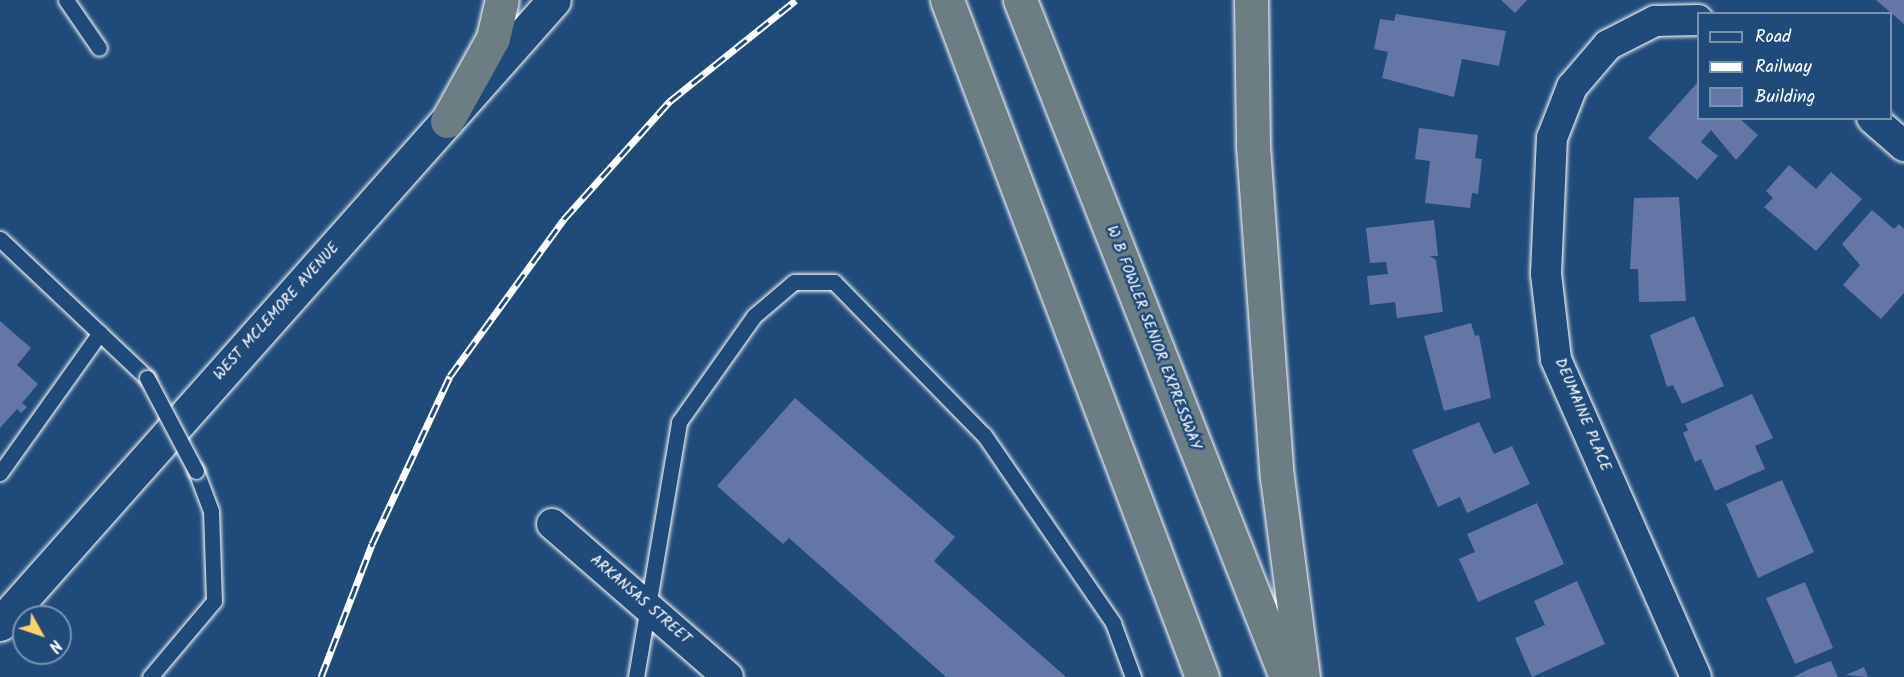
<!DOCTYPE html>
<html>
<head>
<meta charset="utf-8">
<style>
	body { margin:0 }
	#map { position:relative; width:1904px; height:677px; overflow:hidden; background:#1f4a7a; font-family:Kalam,sans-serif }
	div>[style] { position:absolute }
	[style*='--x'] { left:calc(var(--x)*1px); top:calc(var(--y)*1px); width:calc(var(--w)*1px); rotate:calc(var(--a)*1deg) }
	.building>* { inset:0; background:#6476a5 }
	.roads { filter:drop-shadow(0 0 2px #fff) drop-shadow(0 0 2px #fff) }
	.lane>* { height:15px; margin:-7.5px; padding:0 7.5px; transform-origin:7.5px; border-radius:7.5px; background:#1f4a7a }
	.street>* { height:30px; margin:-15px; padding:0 15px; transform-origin:15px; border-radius:15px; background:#1f4a7a }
	.secondary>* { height:33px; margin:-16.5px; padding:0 16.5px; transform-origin:16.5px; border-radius:16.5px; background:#1f4a7a }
	.highway>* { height:33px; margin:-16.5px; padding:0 16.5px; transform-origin:16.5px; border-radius:16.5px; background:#6c7e84 }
	.rail>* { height:7px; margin-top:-3.5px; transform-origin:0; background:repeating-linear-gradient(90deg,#1f4a7a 0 14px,#fff 0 28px); box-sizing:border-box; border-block:2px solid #fff }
	.bridges { filter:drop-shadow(0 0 2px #fff) drop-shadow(0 0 2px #fff) }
	.lane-bridge>* { height:15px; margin:-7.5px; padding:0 7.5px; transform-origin:7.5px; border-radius:7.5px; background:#1f4a7a }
	span { translate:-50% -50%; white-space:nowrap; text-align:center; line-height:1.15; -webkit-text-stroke:5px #1f4a7a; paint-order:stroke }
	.street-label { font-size:15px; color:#fff }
	.legend { position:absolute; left:1697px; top:12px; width:195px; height:108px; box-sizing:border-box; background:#1f4a7a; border:2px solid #7992af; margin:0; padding:8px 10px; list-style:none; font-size:18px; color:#fff }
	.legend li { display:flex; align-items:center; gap:12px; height:30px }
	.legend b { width:30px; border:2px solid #7992af }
	.north { position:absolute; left:12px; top:605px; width:60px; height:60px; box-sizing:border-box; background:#1f4a7a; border:2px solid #7992af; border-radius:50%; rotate:130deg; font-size:16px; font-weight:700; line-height:24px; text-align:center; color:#fff }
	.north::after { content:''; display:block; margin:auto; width:21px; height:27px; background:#ffd166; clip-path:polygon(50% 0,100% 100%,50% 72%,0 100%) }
</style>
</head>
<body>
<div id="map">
	<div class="building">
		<i style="clip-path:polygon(1501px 0,1527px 0,1515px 13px)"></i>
		<i style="clip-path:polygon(1876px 0,1904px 0,1904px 24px)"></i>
		<i style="clip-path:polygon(1396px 14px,1506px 31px,1499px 66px,1462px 59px,1454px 97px,1382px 78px,1388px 52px,1374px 49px,1380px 19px,1394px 21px)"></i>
		<i style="clip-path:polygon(1697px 83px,1698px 118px,1739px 118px,1758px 135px,1736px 160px,1711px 130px,1701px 142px,1718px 156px,1697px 180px,1648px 138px)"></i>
		<i style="clip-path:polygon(1419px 128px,1478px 135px,1475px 158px,1482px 159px,1478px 194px,1472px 193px,1470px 208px,1425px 203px,1430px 161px,1415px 159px)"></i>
		<i style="clip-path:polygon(1789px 165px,1816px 189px,1831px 172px,1862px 199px,1816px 251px,1764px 207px,1773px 198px,1766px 191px)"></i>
		<i style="clip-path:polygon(1679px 197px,1686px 301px,1639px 302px,1638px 269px,1630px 269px,1634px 198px)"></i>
		<i style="clip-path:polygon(1872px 210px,1894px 229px,1899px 224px,1904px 229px,1904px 293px,1881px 319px,1843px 285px,1860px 265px,1842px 244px)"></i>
		<i style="clip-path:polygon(1434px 220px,1438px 256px,1430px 256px,1436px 260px,1443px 312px,1397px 318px,1395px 302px,1370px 305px,1367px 276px,1388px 274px,1386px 262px,1370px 263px,1366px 228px)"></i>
		<i style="clip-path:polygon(1694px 316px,1724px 386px,1682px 404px,1673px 385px,1667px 387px,1650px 335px)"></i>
		<i style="clip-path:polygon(0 321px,31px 348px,17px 365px,38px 384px,22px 403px,27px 407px,21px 413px,17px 409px,0 428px)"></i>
		<i style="clip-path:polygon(1471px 323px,1475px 336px,1479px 335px,1491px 398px,1444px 411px,1424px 336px)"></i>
		<i style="clip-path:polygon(1752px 394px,1773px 438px,1755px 446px,1765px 469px,1715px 491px,1701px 459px,1695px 462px,1683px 433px,1688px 430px,1685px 424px)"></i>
		<i style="clip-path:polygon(795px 398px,955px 537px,934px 561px,1066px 677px,946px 677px,789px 538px,783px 544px,717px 486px)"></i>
		<i style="clip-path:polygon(1479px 422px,1494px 454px,1512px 446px,1530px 484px,1467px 513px,1460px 497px,1438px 507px,1412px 450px)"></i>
		<i style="clip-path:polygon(1782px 480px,1814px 552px,1758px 578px,1726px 504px)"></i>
		<i style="clip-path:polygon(1537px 503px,1564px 564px,1478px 602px,1459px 559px,1475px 552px,1467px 534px)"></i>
		<i style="clip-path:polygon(1577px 581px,1605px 644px,1532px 677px,1515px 638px,1545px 625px,1534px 601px)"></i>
		<i style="clip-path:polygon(1805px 582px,1833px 648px,1795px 664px,1766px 598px)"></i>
		<i style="clip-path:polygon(1831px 661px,1838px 677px,1794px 677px,1807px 670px)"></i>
		<i style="clip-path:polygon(1864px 667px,1868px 677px,1846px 675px)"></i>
	</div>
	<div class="roads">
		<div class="lane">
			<i style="--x:66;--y:0;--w:58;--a:55.5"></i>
			<i style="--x:0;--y:239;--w:202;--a:43.4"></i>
			<i style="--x:0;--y:473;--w:172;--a:-54.5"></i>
			<i style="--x:150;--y:677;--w:99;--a:-49.9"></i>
			<i style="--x:214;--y:601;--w:90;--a:-91.9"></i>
			<i style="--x:211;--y:511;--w:43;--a:-110.6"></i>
			<i style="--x:636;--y:677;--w:259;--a:-80.4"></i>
			<i style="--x:679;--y:422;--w:130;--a:-54.7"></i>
			<i style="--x:754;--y:316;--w:52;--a:-40.4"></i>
			<i style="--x:794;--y:282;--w:40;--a:0"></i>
			<i style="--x:834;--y:282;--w:214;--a:45.6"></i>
			<i style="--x:984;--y:435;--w:228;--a:55.5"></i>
			<i style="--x:1113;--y:623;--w:58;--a:69.7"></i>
		</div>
		<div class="street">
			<i style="--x:1872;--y:118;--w:43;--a:41.2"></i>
			<i style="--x:552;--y:524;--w:233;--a:41"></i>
			<i style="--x:1696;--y:677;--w:347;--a:-113.8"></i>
			<i style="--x:1556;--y:359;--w:86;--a:-96.7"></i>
			<i style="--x:1546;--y:274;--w:136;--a:-87.5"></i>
			<i style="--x:1552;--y:138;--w:55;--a:-68.6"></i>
			<i style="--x:1572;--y:87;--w:55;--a:-49.4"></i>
			<i style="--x:1608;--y:45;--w:53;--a:-27.1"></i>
			<i style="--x:1655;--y:21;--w:43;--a:-1.3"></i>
		</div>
		<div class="secondary">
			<i style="--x:0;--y:624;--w:834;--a:-48.4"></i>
		</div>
		<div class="highway">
			<i style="--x:947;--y:0;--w:723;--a:69.36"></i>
			<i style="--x:1020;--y:0;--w:727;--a:68.55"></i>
			<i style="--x:1251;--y:0;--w:146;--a:89.2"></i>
			<i style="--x:1253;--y:146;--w:332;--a:85.9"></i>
			<i style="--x:1277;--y:477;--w:202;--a:82.6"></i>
			<i style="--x:447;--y:121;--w:95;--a:-61"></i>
			<i style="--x:493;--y:38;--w:39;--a:-77"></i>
		</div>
	</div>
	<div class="rail">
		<i style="--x:321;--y:677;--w:142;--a:-69"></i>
		<i style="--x:372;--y:544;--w:185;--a:-65.1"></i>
		<i style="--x:450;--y:376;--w:194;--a:-54"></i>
		<i style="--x:564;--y:219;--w:159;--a:-48.1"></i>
		<i style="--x:670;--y:101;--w:161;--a:-38.7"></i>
	</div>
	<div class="bridges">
		<div class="lane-bridge">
			<i style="--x:147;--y:378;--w:105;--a:62.2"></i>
		</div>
	</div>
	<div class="street-label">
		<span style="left:277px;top:312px;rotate:-48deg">WEST MCLEMORE AVENUE</span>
		<span style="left:1153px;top:338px;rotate:69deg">W B FOWLER SENIOR EXPRESSWAY</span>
		<span style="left:1582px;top:415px;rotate:67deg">DEUMAINE PLACE</span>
		<span style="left:640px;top:600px;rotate:41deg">ARKANSAS STREET</span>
	</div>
	<ul class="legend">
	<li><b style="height:8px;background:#1f4a7a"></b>Road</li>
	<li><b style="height:8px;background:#fff"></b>Railway</li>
	<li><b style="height:16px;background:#6476a5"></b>Building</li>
	</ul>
	<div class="north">N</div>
</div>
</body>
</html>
